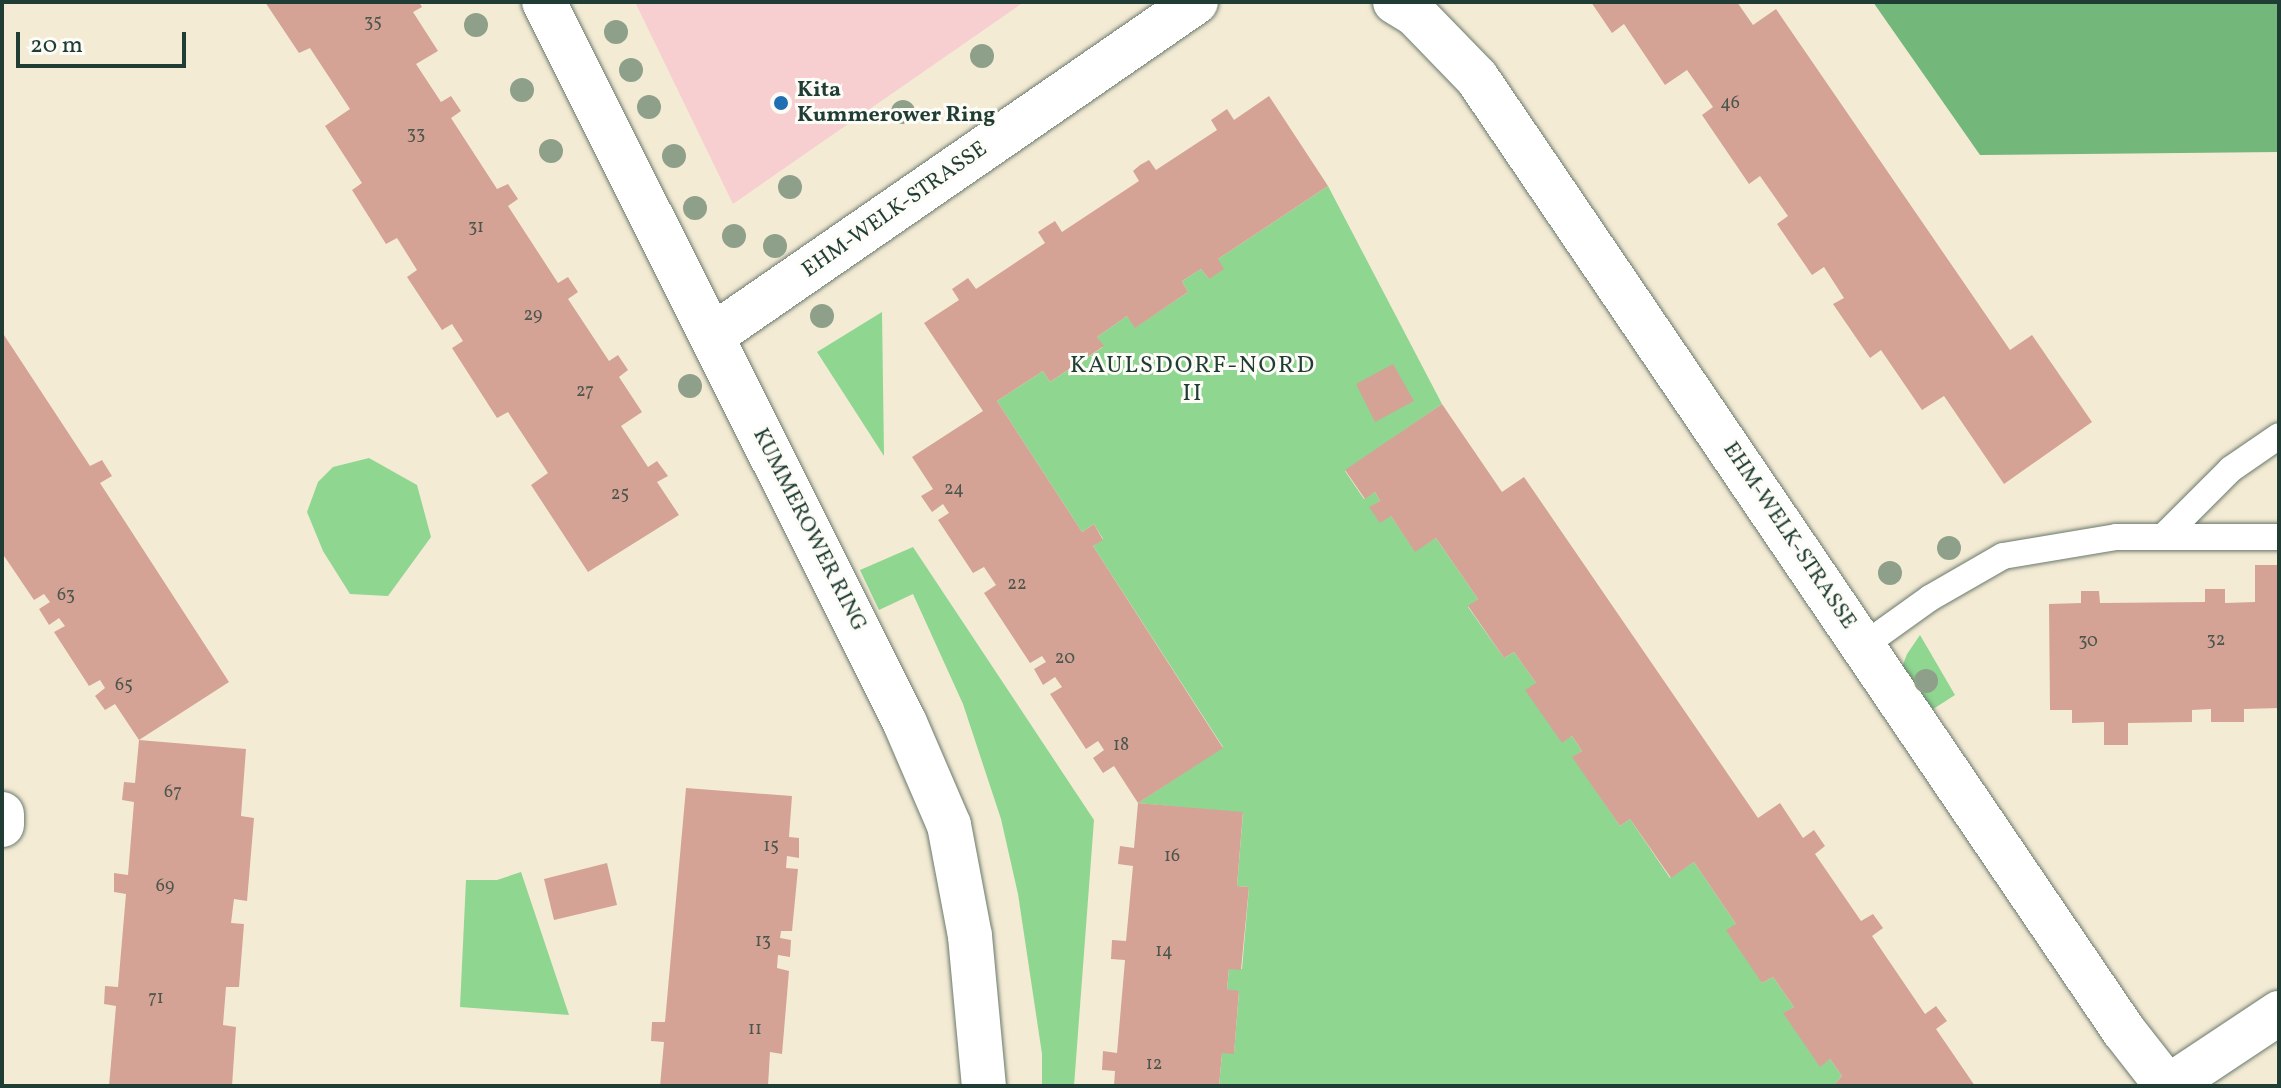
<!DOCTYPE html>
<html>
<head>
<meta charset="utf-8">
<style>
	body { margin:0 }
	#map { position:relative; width:2281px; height:1088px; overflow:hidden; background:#f4ebd5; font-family:Vollkorn,serif }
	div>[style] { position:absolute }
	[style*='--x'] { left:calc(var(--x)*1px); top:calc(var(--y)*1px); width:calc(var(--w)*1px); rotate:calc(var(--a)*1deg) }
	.built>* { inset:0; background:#f7cfd0 }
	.green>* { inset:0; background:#8fd691 }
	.forest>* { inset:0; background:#73b77b }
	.building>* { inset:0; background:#d4a396 }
	.roads { filter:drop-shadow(0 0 2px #6a7a6c) drop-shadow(0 0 2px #6a7a6c) }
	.service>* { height:26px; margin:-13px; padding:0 13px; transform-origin:13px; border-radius:13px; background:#fff }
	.minor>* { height:44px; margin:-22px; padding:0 22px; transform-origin:22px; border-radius:22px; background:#fff }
	.trees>* { width:24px; height:24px; margin:-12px; border-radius:50%; background:#8ea089 }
	.dots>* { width:22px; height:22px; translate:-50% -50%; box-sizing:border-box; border:4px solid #fdfcf7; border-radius:50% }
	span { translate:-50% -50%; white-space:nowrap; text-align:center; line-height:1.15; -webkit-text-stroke:6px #fdfcf7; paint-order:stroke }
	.number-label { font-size:18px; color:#4c564c }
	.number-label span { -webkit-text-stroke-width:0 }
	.poi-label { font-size:22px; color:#1f3d34; font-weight:700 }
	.left { translate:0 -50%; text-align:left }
	.street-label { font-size:22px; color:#1f3d34 }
	.neighbourhood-label { font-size:24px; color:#1f3d34; letter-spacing:2px }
	.frame { position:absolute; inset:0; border:4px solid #1f3d34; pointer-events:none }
	.scale { position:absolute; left:16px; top:32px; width:170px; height:36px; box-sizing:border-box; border:4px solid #1f3d34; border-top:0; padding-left:10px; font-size:24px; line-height:28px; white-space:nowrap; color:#1f3d34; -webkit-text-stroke:6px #fdfcf7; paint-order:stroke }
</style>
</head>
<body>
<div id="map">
	<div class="built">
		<i style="clip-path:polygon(635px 2px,1024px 2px,733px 204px)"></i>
	</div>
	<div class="green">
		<i style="clip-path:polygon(1328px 186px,1442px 404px,1345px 471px,1364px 499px,1375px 492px,1380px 501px,1370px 507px,1391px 516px,1415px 551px,1436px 538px,1478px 599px,1468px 607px,1504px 658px,1514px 652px,1536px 683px,1562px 742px,1572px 736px,1582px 751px,1573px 757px,1620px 826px,1630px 819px,1670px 878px,1694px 862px,1736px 924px,1762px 983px,1773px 977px,1794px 1007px,1784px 1013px,1820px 1066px,1830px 1059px,1842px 1076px,1833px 1086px,1219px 1086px,1222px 1053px,1234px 1053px,1239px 992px,1227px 989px,1229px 969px,1242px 969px,1249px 887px,1237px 886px,1243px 813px,1138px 803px,1223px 747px,1093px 546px,1103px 539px,1094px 524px,1082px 532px,997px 401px,1043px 371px,1050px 382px,1103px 347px,1097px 337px,1127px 316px,1136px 327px,1188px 292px,1182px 281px,1201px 269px,1209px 279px,1218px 259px)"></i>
		<i style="clip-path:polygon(882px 312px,884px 456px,817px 352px)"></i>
		<i style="clip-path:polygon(369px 458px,417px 485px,431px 537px,388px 596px,350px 594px,323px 551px,307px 512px,318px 482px,333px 467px)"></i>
		<i style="clip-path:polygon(913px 547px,1094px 820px,1074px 1086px,1042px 1086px,1042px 1054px,1018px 894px,1001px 819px,963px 704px,913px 594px,879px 610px,860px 570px)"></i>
		<i style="clip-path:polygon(1920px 635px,1955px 695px,1927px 713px,1898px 678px,1907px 654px)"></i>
		<i style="clip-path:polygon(521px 872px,569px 1015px,460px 1007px,466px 880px,497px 880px)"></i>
	</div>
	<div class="forest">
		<i style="clip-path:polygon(1873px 2px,2279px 2px,2279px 152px,1980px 155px)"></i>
	</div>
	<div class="building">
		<i style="clip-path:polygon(265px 2px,419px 2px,422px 7px,413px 12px,438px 51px,416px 64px,441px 102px,451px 96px,461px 111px,451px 118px,497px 189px,508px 184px,518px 199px,508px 206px,558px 283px,568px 277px,578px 292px,568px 299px,609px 361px,618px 355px,628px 370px,619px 377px,642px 412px,621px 426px,648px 467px,657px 461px,668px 476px,657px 482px,679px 515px,588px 572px,531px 485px,548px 473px,508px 412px,497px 418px,452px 348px,463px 341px,452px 324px,442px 330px,407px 277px,417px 270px,397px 238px,386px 244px,352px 190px,362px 183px,325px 126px,350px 109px,310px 48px,299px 53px)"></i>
		<i style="clip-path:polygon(1591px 2px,1737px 2px,1753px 25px,1776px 9px,2010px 350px,2032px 335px,2092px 422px,2004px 484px,1944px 396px,1922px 410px,1881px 350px,1870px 358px,1833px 304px,1844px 298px,1824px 267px,1812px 275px,1777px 224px,1788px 216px,1760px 176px,1749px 184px,1702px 115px,1713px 107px,1687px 70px,1665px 85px,1624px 24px,1612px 33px)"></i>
		<i style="clip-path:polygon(1269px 96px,1328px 186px,1218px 259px,1224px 269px,1209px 279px,1201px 269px,1182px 281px,1188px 292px,1135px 328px,1127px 316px,1097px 337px,1104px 346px,1050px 382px,1043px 371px,997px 401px,1082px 532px,1094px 524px,1103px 540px,1093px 546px,1223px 748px,1138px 803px,1114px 766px,1103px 773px,1093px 758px,1104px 750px,1098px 741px,1086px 749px,1050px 694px,1062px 687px,1055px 677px,1043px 685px,1034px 669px,1046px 662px,1042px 656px,1030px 663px,984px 593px,996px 585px,984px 567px,973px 573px,938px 520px,949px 513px,943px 504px,932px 512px,921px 496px,933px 489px,912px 457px,983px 411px,924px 323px,959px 300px,952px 289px,968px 278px,976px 289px,1045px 243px,1038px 232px,1047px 226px,1055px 221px,1062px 232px,1139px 181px,1133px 171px,1140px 165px,1149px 160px,1156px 170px,1217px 130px,1211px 120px,1227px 109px,1234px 120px)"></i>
		<i style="clip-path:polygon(2px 332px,90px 466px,102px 460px,112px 476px,100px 483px,229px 682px,139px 740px,246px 749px,241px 816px,254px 818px,247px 901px,234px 899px,231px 923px,244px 924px,239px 987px,226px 987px,223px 1025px,236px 1027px,232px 1086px,109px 1086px,116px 1006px,104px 1004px,105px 986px,118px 987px,126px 894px,114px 892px,114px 873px,128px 875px,134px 802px,122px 800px,124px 782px,135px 783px,139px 740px,115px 704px,105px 710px,95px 696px,105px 688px,100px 680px,89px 686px,54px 632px,65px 626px,59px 618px,49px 625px,39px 609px,50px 602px,44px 594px,34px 600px,2px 553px)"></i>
		<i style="clip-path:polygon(1393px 364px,1414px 401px,1375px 422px,1356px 384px)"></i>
		<i style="clip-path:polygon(1442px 404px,1502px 492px,1524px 477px,1758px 818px,1780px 803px,1803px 838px,1814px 830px,1825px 846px,1815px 854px,1861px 921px,1873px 914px,1883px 928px,1872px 936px,1925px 1014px,1936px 1006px,1947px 1021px,1936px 1029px,1975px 1086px,1833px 1086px,1842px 1076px,1830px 1059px,1820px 1067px,1783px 1013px,1794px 1007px,1773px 977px,1762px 983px,1726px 930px,1736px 924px,1694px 862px,1671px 878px,1630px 819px,1620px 826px,1572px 757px,1582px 751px,1572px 736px,1562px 743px,1525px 690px,1536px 683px,1514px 652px,1504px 658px,1468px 606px,1478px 599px,1436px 538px,1415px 552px,1391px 516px,1380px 523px,1369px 507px,1380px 501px,1375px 492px,1365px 499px,1345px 470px)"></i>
		<i style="clip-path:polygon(2255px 565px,2279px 565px,2279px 708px,2244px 709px,2244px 722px,2211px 722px,2211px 709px,2192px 710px,2192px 722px,2128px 723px,2128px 745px,2104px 745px,2104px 722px,2072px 723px,2072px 710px,2050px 710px,2049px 604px,2081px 603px,2081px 591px,2099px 591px,2100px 603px,2205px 602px,2205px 589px,2225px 589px,2225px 603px,2255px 602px)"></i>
		<i style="clip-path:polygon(686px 788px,792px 796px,789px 837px,799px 838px,799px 858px,787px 856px,786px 868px,798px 869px,792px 931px,781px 931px,780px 938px,791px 940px,790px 957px,778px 955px,777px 968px,789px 971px,782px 1054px,770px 1052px,768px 1086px,660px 1086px,664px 1042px,651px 1041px,652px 1022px,665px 1022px)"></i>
		<i style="clip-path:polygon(1138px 803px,1243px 812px,1237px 886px,1249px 887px,1241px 970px,1229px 969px,1227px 989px,1239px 991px,1234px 1054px,1222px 1053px,1219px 1086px,1114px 1086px,1115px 1071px,1102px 1070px,1103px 1051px,1117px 1053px,1125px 960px,1111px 959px,1112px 940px,1126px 941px,1133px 866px,1118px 864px,1120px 846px,1134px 848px)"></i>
		<i style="clip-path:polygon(607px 863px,617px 905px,554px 920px,544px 879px)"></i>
	</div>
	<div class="roads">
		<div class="service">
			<i style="--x:2163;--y:537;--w:96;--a:-45"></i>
			<i style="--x:2231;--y:469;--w:58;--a:-34.5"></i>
			<i style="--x:1863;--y:646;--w:82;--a:-35.6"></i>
			<i style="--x:1930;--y:598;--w:84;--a:-29.9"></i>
			<i style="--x:2003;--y:556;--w:115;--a:-9.5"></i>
			<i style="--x:2116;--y:537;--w:163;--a:0"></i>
		</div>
		<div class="minor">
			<i style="--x:544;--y:2;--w:806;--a:63.4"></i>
			<i style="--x:905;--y:723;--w:111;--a:66.7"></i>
			<i style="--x:949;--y:825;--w:113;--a:79.3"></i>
			<i style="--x:970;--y:936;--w:151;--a:84.7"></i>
			<i style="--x:1395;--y:2;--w:23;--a:31"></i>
			<i style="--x:1415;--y:14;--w:89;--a:45.9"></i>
			<i style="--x:1477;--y:78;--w:1152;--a:55.83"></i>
			<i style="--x:2124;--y:1031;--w:70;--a:52"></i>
			<i style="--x:712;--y:336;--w:588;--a:-34.61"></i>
			<i style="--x:2;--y:814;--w:11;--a:90"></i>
			<i style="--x:2169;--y:1086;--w:132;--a:-33.6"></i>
		</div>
	</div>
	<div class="trees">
		<i style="left:476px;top:25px"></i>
		<i style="left:616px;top:32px"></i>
		<i style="left:982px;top:56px"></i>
		<i style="left:631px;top:70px"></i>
		<i style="left:522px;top:90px"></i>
		<i style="left:649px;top:107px"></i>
		<i style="left:903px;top:112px"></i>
		<i style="left:551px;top:151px"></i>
		<i style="left:674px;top:156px"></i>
		<i style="left:790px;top:187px"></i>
		<i style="left:695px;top:208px"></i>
		<i style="left:734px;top:236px"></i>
		<i style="left:775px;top:246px"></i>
		<i style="left:822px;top:316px"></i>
		<i style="left:690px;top:386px"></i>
		<i style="left:1949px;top:548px"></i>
		<i style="left:1890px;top:573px"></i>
		<i style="left:1926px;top:681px"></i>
	</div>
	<div class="dots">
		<i style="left:781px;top:103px;background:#1f6fb2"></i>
	</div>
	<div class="number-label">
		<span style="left:373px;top:23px">35</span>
		<span style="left:1730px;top:104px">46</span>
		<span style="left:416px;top:135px">33</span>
		<span style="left:476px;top:228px">31</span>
		<span style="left:533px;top:316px">29</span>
		<span style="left:585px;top:392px">27</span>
		<span style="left:954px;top:490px">24</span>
		<span style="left:620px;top:495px">25</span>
		<span style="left:1017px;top:585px">22</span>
		<span style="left:66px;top:596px">63</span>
		<span style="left:2216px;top:641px">32</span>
		<span style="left:2088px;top:642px">30</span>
		<span style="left:1065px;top:659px">20</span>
		<span style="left:124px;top:686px">65</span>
		<span style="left:1121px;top:746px">18</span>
		<span style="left:173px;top:793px">67</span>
		<span style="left:771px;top:847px">15</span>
		<span style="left:1172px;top:857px">16</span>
		<span style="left:165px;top:887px">69</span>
		<span style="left:763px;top:942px">13</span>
		<span style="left:1164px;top:952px">14</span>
		<span style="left:156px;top:999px">71</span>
		<span style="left:755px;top:1030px">11</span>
		<span style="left:1154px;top:1065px">12</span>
	</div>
	<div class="poi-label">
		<span class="left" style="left:797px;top:103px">Kita<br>Kummerower Ring</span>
	</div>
	<div class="street-label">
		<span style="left:895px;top:210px;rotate:-35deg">EHM-WELK-STRASSE</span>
		<span style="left:809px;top:530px;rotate:63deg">KUMMEROWER RING</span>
		<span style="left:1789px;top:536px;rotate:56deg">EHM-WELK-STRASSE</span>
	</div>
	<div class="neighbourhood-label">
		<span style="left:1193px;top:381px">KAULSDORF-NORD<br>II</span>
	</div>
	<div class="frame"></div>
	<div class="scale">20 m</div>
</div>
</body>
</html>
